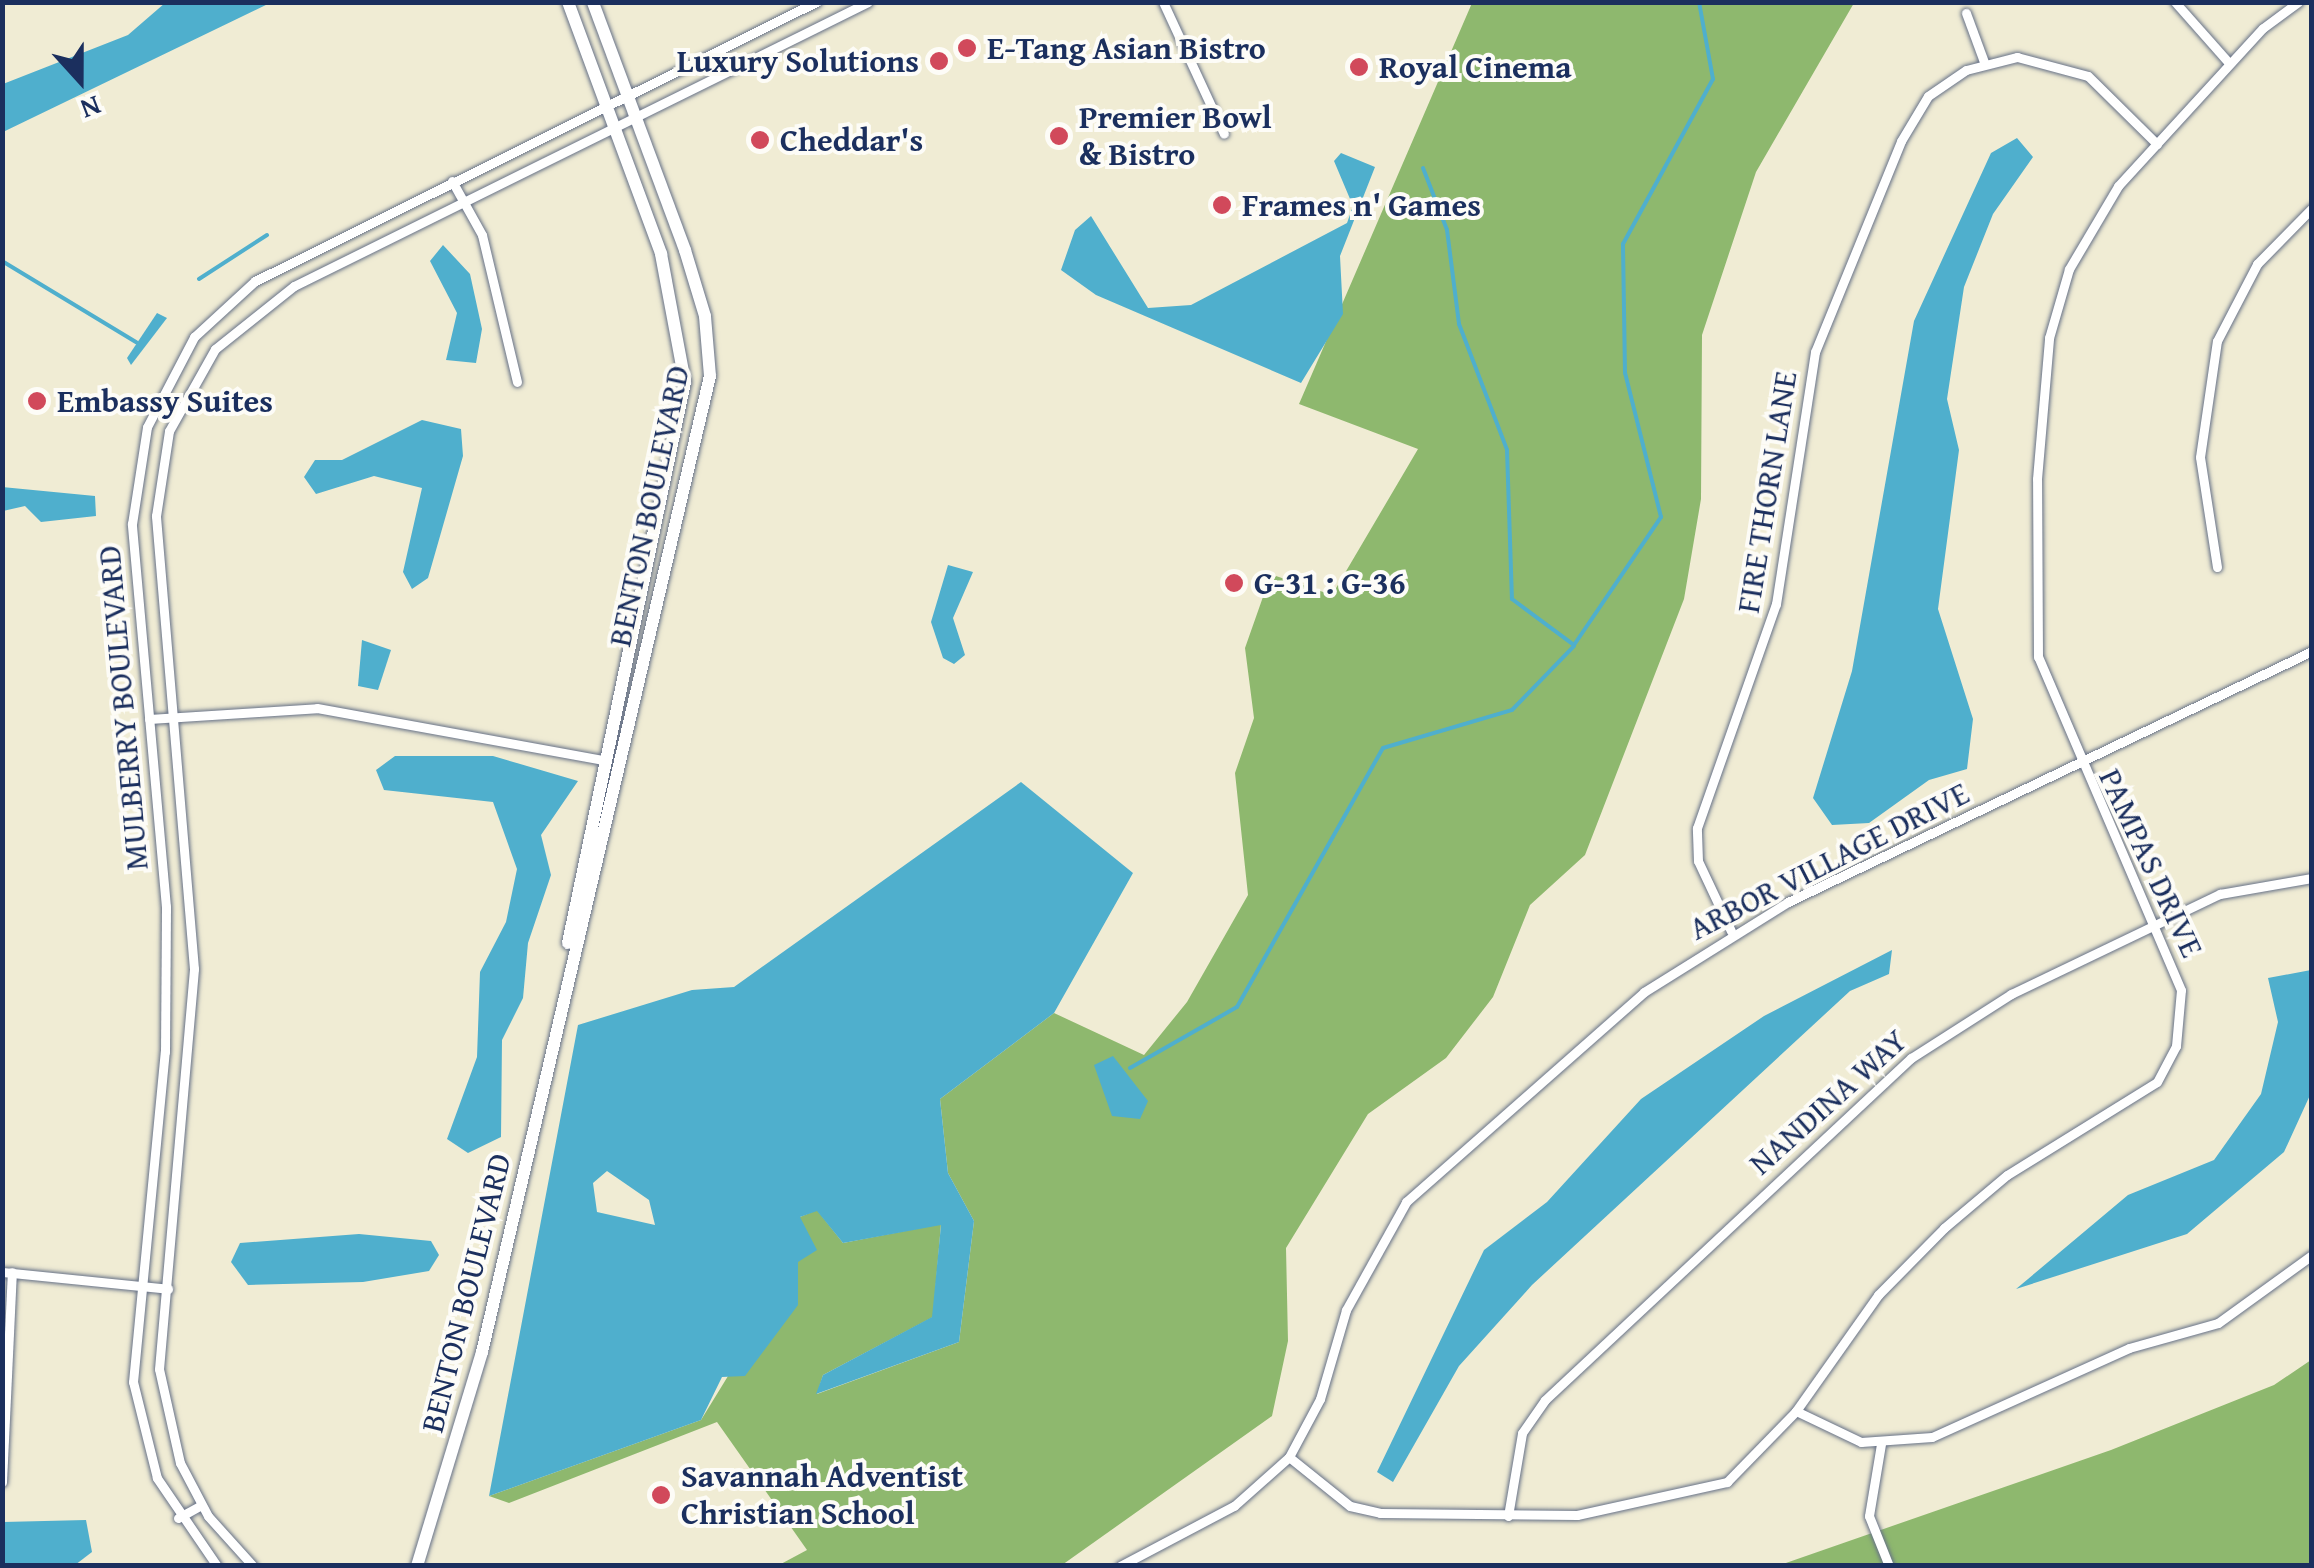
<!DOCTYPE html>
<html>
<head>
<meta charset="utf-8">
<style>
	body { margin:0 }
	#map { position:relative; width:2314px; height:1568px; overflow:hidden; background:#f0ecd4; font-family:"Gentium Book Plus",serif }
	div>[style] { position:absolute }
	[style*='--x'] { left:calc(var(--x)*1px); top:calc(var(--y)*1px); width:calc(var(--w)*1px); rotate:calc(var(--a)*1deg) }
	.forest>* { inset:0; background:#8eb86e }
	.water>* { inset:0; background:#4fafcd }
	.stream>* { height:4px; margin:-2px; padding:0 2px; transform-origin:2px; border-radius:2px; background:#4fafcd }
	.roads { filter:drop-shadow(0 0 2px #667187) drop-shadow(0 0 2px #667187) }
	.street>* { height:9px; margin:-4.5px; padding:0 4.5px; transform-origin:4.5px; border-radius:4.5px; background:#fff }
	.secondary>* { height:12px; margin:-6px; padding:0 6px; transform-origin:6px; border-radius:6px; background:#fff }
	.dots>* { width:28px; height:28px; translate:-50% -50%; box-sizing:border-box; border:5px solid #fdfcf7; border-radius:50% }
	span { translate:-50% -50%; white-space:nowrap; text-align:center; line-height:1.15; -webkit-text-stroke:8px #fdfcf7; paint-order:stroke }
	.poi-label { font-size:32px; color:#1b2f5e; font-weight:700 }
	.left { translate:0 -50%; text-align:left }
	.right { translate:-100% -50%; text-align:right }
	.street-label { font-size:32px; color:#1b2f5e }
	.frame { position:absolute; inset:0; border:5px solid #1b2f5e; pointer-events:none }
	.north { position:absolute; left:30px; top:30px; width:100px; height:100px; -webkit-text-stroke:8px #fdfcf7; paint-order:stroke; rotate:159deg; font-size:28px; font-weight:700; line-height:40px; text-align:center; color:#1b2f5e }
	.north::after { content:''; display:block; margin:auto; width:35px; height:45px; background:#1b2f5e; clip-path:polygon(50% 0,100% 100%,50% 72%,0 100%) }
</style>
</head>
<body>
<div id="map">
	<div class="forest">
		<i style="clip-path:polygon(1472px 3px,1854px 3px,1756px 172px,1702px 335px,1701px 499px,1684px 599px,1585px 855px,1530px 905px,1493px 997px,1446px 1058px,1368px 1114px,1286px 1248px,1288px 1341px,1272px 1416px,1062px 1565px,779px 1565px,807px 1550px,717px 1422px,509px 1503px,489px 1496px,701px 1420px,798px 1262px,800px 1217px,817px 1210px,843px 1243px,941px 1224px,933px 1317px,823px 1375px,817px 1394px,959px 1342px,974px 1221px,948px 1173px,940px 1099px,1054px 1013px,1144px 1055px,1187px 1002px,1248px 895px,1235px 773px,1254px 718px,1245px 648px,1264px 594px,1276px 576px,1332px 595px,1418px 449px,1299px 404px)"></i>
		<i style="clip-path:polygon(2311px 1360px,2311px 1565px,1777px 1566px,2111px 1450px,2274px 1385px)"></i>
	</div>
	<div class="water">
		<i style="clip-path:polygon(165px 3px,270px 3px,3px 132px,3px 84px,128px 35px)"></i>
		<i style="clip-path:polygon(2017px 138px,2033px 157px,1993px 214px,1964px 287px,1947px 399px,1959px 450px,1938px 609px,1973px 719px,1967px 769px,1929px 780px,1869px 823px,1832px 825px,1813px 798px,1852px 671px,1914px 321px,1991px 153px)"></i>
		<i style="clip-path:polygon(1341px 153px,1375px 167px,1340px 256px,1343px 314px,1301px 383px,1096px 295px,1061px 270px,1075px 230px,1091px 216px,1148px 308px,1191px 305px,1347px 223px,1353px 206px,1334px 161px)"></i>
		<i style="clip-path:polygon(443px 245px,470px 274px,482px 329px,476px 363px,446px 360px,457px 313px,430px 261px)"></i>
		<i style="clip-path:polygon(157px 313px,167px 318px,131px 365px,127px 358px)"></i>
		<i style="clip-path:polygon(422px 420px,461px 429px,463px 456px,428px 578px,412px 589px,403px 572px,422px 488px,374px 476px,316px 494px,304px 477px,315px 460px,342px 460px)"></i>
		<i style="clip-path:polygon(2px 487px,95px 496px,96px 516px,41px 522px,25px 506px,3px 511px)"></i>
		<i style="clip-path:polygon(948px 565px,973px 572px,953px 618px,965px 655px,954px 664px,943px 658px,931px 622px)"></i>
		<i style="clip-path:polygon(362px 640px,391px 650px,378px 690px,358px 686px)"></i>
		<i style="clip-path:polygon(395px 756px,493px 756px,578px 781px,541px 835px,551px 875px,528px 943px,523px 998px,502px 1040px,501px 1137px,468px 1153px,447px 1139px,477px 1057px,480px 972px,506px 922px,517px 869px,493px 802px,384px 790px,376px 770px)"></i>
		<i style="clip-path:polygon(evenodd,1021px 782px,1133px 873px,1054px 1013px,940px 1099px,948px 1173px,974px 1221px,959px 1342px,816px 1394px,823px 1375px,932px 1317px,941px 1225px,843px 1243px,817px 1211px,800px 1217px,817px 1250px,798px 1262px,798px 1305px,745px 1376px,722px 1377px,701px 1420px,489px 1496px,578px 1025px,692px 990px,734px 987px,1021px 782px,607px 1171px,649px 1200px,655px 1225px,597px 1212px,593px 1183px,607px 1171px)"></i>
		<i style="clip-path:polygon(1892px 950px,1889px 974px,1850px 991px,1532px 1285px,1459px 1366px,1393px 1482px,1377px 1472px,1484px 1250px,1547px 1202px,1641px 1099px,1764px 1016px)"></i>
		<i style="clip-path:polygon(2311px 970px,2311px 1093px,2284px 1152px,2187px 1234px,2016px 1289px,2128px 1195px,2214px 1160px,2261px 1094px,2278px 1022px,2268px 978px)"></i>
		<i style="clip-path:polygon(1113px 1056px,1148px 1101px,1140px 1119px,1112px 1116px,1094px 1065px)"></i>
		<i style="clip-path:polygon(359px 1234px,431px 1241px,439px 1255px,429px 1271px,363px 1282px,248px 1285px,231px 1262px,240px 1243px)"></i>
		<i style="clip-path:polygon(86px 1520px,92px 1552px,75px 1565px,3px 1565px,3px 1522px)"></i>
	</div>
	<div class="stream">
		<i style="--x:1423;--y:168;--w:66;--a:68.8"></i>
		<i style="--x:1447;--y:230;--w:95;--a:82.7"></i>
		<i style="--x:1459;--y:324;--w:135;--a:69.1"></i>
		<i style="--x:1507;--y:450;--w:149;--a:88.1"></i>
		<i style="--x:1512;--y:599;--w:77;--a:36.6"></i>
		<i style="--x:1574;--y:645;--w:155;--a:-55.8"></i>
		<i style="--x:1661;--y:517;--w:148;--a:-104"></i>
		<i style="--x:1625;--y:373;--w:129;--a:-90.9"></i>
		<i style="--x:1623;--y:244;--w:188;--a:-61.4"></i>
		<i style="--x:1713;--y:79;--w:78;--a:-100.3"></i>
		<i style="--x:2;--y:261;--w:157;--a:31.2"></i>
		<i style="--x:199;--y:279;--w:81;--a:-32.9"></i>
		<i style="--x:1130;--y:1068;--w:123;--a:-29.7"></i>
		<i style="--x:1237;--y:1007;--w:297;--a:-60.6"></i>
		<i style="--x:1383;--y:748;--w:134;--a:-16.4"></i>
		<i style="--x:1512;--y:710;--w:89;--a:-45.9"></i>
	</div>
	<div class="roads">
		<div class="street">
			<i style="--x:1163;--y:2;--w:145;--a:65.2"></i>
			<i style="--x:2175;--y:2;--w:81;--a:48.5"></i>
			<i style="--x:1966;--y:13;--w:52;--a:69.8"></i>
			<i style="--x:452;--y:181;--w:62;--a:60.9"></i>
			<i style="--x:482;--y:235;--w:151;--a:76.6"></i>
			<i style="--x:2217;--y:567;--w:111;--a:-98.8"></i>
			<i style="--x:2200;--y:457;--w:117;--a:-81.7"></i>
			<i style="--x:2217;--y:341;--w:87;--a:-62.5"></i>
			<i style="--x:2257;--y:264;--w:78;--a:-45.5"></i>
			<i style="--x:149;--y:719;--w:168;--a:-3.7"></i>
			<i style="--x:317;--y:708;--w:290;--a:10.3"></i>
			<i style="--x:1731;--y:931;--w:77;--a:-115.2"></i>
			<i style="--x:1698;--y:861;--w:33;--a:-92"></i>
			<i style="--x:1697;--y:828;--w:238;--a:-70.6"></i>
			<i style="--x:1776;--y:604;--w:255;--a:-81.2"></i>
			<i style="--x:1815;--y:352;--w:228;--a:-67.8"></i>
			<i style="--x:1901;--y:141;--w:52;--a:-59"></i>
			<i style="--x:1928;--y:96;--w:46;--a:-34.4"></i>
			<i style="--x:1966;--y:70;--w:53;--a:-14.3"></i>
			<i style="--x:2017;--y:57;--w:73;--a:15"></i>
			<i style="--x:2088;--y:76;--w:97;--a:44.6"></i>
			<i style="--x:2;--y:1272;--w:167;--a:5.8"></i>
			<i style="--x:1796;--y:1411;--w:72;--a:25.5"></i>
			<i style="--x:1861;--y:1442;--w:71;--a:-4"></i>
			<i style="--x:1932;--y:1437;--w:216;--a:-24.3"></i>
			<i style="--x:2129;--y:1348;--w:92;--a:-15.7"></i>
			<i style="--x:2218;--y:1323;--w:116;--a:-35.9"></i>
			<i style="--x:1881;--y:1444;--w:73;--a:99.5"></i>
			<i style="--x:1869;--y:1516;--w:54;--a:68.2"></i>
			<i style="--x:1289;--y:1457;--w:78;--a:38.8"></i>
			<i style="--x:1350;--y:1506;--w:31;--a:13"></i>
			<i style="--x:1380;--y:1513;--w:197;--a:0.6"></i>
			<i style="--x:1577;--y:1515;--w:154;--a:-12.4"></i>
			<i style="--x:1727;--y:1482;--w:99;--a:-45.8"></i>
			<i style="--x:1796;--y:1411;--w:142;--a:-54.7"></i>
			<i style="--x:1878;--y:1295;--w:94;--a:-45.4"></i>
			<i style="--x:1944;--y:1228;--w:82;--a:-40.1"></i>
			<i style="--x:2007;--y:1175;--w:176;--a:-31.8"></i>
			<i style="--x:2157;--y:1082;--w:41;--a:-62.2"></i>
			<i style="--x:2176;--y:1046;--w:56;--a:-84.9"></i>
			<i style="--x:2181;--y:990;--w:362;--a:-113.2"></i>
			<i style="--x:2038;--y:657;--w:178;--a:-90.3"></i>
			<i style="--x:2037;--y:479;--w:142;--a:-85.1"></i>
			<i style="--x:2049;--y:338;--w:72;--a:-73.8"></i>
			<i style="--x:2069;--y:269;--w:96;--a:-59.4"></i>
			<i style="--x:2118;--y:186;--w:214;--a:-47.5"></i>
			<i style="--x:2263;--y:28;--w:44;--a:-36.6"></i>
			<i style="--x:2;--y:1482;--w:210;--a:-87.3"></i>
			<i style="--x:1508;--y:1516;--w:84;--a:-80.4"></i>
			<i style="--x:1522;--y:1433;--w:40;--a:-55.1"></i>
			<i style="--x:1545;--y:1400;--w:501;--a:-43.06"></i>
			<i style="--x:1911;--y:1058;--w:119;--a:-32.6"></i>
			<i style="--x:2011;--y:994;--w:232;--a:-25.6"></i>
			<i style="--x:2220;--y:894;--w:93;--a:-9.9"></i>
			<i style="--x:178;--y:1518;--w:26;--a:-29"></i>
			<i style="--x:217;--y:1566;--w:107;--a:-124.3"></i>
			<i style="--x:157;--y:1478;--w:99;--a:-104"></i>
			<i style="--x:133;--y:1382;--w:332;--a:-84.5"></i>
			<i style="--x:165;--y:1052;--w:145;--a:-89.6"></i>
			<i style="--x:166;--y:907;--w:385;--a:-95.1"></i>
			<i style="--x:132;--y:524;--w:98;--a:-81.2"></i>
			<i style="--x:147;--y:427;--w:102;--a:-62.4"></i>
			<i style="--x:194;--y:337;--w:83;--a:-42.6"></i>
			<i style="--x:255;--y:281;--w:627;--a:-26.44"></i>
			<i style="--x:253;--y:1566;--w:67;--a:-132"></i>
			<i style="--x:208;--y:1516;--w:60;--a:-117.8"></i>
			<i style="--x:180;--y:1463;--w:96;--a:-102.6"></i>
			<i style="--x:159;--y:1369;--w:402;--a:-85"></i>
			<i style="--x:194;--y:969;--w:455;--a:-94.8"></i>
			<i style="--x:156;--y:516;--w:86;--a:-81.3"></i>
			<i style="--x:169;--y:431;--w:94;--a:-60.7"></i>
			<i style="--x:215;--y:349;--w:101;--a:-38.6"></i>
			<i style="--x:294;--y:286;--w:640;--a:-26.32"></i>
			<i style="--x:1120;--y:1566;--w:129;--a:-27.8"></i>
			<i style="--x:1234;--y:1506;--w:74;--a:-41.7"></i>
			<i style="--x:1289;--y:1457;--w:66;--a:-61.9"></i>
			<i style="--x:1320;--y:1399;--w:93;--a:-73.7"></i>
			<i style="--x:1346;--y:1310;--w:124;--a:-60.9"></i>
			<i style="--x:1406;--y:1202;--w:317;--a:-41.4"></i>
			<i style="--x:1644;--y:992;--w:170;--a:-32"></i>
			<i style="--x:1788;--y:902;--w:581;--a:-25.59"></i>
		</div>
		<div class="secondary">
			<i style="--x:568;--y:2;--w:269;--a:69.7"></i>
			<i style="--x:661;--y:254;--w:130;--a:79.4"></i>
			<i style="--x:685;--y:382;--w:573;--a:101.78"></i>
			<i style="--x:417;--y:1566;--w:224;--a:-73.1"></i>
			<i style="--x:482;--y:1352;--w:1002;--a:-76.85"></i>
			<i style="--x:710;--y:376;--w:60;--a:-94.8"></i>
			<i style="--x:705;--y:316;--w:69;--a:-106.9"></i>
			<i style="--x:685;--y:250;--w:265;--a:-110.4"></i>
		</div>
	</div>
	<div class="dots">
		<i style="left:967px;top:48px;background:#d1495b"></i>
		<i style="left:939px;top:61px;background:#d1495b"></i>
		<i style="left:1359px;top:67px;background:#d1495b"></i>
		<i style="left:1059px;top:136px;background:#d1495b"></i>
		<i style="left:760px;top:140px;background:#d1495b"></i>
		<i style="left:1222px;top:205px;background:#d1495b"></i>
		<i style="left:37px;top:401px;background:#d1495b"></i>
		<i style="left:1234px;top:583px;background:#d1495b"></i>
		<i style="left:661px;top:1495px;background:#d1495b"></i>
	</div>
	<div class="poi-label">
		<span class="left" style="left:987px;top:48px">E-Tang Asian Bistro</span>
		<span class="right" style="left:919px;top:61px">Luxury Solutions</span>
		<span class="left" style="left:1379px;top:67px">Royal Cinema</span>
		<span class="left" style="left:1079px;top:136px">Premier Bowl<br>&amp; Bistro</span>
		<span class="left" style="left:780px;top:140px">Cheddar's</span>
		<span class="left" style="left:1242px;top:205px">Frames n' Games</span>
		<span class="left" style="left:57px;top:401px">Embassy Suites</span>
		<span class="left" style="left:1254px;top:583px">G-31 : G-36</span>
		<span class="left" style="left:681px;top:1495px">Savannah Adventist<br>Christian School</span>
	</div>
	<div class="street-label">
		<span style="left:1767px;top:492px;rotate:-81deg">FIRE THORN LANE</span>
		<span style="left:649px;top:506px;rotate:-78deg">BENTON BOULEVARD</span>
		<span style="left:123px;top:708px;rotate:-95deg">MULBERRY BOULEVARD</span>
		<span style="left:1829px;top:861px;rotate:-27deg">ARBOR VILLAGE DRIVE</span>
		<span style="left:2151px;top:863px;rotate:65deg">PAMPAS DRIVE</span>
		<span style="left:1828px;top:1102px;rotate:-42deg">NANDINA WAY</span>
		<span style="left:466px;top:1293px;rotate:-76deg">BENTON BOULEVARD</span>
	</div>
	<div class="frame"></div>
	<div class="north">N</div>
</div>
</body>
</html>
